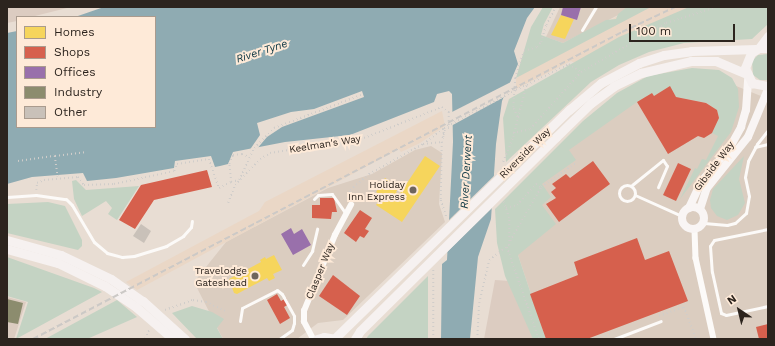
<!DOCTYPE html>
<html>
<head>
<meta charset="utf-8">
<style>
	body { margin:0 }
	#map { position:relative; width:775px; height:346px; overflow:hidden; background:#e8ddd3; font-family:"Work Sans",sans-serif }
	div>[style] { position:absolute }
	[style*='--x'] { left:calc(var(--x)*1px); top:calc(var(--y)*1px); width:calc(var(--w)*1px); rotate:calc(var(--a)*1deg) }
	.commercial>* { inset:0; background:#dbcdc0 }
	.industrial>* { inset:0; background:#dcccc1 }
	.built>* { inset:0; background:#ead7c6 }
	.green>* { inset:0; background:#c4d3c3 }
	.water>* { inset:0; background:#8fabb2 }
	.pier>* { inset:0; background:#e8ddd3 }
	.homes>* { inset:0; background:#f6d55c }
	.shops>* { inset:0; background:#d6604d }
	.offices>* { inset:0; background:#9970ab }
	.industry>* { inset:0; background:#8c8c6e }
	.building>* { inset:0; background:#c9c1b9 }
	.path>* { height:1.5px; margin-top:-0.75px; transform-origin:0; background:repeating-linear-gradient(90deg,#d0cdca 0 1px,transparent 0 4px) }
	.lane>* { height:3px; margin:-1.5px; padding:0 1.5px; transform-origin:1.5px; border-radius:1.5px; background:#fcfaf8 }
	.lane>.ring { margin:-1.5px; padding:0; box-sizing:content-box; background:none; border:3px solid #fcfaf8; border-radius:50% }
	.street>* { height:5.5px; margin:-2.75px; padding:0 2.75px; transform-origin:2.75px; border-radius:2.75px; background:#fcfaf8 }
	.secondary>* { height:8px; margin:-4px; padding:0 4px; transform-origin:4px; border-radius:4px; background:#f9f5f4 }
	.secondary>.ring { margin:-4px; padding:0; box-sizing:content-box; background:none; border:8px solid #f9f5f4; border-radius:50% }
	.primary>* { height:9px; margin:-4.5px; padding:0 4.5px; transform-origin:4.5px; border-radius:4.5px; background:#f6f1f0 }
	.rail>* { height:2px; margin-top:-1px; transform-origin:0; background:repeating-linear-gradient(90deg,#ccc9c6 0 6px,transparent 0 9px) }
	.dots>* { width:11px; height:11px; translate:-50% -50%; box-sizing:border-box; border:2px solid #feead8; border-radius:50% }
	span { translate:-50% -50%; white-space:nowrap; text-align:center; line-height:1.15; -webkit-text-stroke:4px #feead8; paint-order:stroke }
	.street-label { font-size:10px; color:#2c241e }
	.poi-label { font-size:10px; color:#2c241e }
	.right { translate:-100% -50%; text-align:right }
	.water-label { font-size:11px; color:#0d3743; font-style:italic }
	.frame { position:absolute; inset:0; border:8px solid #2c241e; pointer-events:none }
	.legend { position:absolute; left:16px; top:16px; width:140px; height:112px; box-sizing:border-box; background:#feead8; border:1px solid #aa9b8e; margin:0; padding:5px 7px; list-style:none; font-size:12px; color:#2c241e }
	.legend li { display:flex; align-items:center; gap:8px; height:20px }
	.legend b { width:20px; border:1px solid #aa9b8e }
	.north { position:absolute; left:719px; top:290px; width:40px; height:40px; -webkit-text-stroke:3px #feead8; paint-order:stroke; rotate:325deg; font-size:11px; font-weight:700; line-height:16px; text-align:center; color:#2c241e }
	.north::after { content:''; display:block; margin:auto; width:14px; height:18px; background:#2c241e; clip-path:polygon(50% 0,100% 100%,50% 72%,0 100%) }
	.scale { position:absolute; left:629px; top:24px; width:106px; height:18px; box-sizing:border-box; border:2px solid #2c241e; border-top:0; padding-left:5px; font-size:12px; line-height:14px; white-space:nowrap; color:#2c241e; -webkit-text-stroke:3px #feead8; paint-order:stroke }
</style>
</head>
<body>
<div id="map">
	<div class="commercial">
		<i style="clip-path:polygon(560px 7px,634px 7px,563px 43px,546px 37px)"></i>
		<i style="clip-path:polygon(709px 75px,768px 99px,768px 339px,546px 339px,518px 255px,506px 199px,644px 89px)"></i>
		<i style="clip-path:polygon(431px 146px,442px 153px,439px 204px,445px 222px,343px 320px,318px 323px,297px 339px,223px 339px,194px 282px,226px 242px,328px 188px,372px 174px,415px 150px)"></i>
	</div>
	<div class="industrial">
		<i style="clip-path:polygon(7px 7px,71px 7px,31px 17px,17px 17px,17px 21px,7px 23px)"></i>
		<i style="clip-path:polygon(495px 280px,510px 281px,536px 339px,484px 339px)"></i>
		<i style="clip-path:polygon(7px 297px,26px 302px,14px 339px,7px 339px)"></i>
	</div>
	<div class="built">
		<i style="clip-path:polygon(635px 7px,708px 7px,582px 67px,571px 61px,516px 89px,516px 79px,535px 60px)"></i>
		<i style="clip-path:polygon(442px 111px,445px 126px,420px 143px,401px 152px,399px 149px,137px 290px,126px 282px,259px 211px,265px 202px)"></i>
	</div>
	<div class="green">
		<i style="clip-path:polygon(543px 7px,553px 7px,544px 24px,541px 35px,563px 43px,606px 20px,616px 19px,618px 14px,627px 7px,651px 7px,516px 78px,531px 27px)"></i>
		<i style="clip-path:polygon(689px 7px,768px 7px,768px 24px,752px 39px,684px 43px,649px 52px,619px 65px,591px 82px,506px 162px,503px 118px,509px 99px,619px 37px)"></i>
		<i style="clip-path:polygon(768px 54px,768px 80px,760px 80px,753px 75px,752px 61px,758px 55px)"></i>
		<i style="clip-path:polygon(692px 68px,719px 70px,732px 78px,738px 89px,739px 107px,731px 132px,680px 199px,695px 168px,697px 169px,702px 159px,706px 160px,718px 136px,712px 133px,719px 118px,717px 110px,707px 103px,676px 97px,670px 87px,654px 96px,652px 93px,637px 102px,569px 150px,576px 160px,542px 184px,551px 197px,542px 205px,556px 224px,518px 255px,546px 339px,533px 339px,505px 276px,497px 243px,495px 209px,583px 121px,617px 93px,648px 76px)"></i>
		<i style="clip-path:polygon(744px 156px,739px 179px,745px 203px,738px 215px,727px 220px,717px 216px,711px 208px,710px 200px,713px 189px)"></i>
		<i style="clip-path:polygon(76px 180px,86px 190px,139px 186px,117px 220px,108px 214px,112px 208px,106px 201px,82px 216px,74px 199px,72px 181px)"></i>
		<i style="clip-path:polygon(48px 202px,65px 206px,82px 240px,82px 246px,78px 250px,7px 233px,7px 204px)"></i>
		<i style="clip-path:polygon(7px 257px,94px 288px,102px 292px,16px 339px,28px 302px,7px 296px)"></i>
		<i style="clip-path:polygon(428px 276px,428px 339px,366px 339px,368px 336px)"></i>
		<i style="clip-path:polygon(117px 300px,137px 317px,87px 339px,45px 339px)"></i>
		<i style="clip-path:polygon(192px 306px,212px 312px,224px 319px,217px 328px,223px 339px,197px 339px,172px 313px)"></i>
	</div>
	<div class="water">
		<i style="clip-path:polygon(104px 7px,535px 7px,527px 18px,514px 51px,518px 64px,502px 101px,496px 144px,491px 219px,478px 257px,470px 339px,441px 339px,442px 264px,447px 260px,453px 142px,452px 94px,449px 91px,437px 94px,434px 102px,350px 135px,285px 142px,233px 152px,228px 164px,220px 166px,215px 167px,211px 156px,175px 161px,174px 168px,116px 178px,87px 181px,83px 173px,32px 177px,7px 184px,7px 33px,17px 31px,17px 127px,155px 127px,155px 17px,75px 17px)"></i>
	</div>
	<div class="pier">
		<i style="clip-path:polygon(513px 81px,506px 96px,451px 126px,450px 113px)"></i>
		<i style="clip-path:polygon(362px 91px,364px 97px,282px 127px,267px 137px,256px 150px,249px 151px,260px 135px,257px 123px,291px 112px,314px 109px)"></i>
		<i style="clip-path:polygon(497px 173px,494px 206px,445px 254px,447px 222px)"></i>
	</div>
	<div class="homes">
		<i style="clip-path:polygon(561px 15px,574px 19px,565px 39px,551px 35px)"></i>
		<i style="clip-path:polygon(425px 156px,440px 166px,402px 222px,376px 205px,382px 196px,376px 192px,385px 178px,399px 187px,396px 192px,399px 195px)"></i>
		<i style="clip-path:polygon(274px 255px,282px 270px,273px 274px,275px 278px,269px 281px,267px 278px,237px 294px,234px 293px,229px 279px,261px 262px,260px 260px,265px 257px,266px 259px)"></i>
	</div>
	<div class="shops">
		<i style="clip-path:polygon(670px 86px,676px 97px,706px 103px,717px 110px,719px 118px,712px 133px,704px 138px,698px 136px,668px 154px,637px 102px,652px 93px,654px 96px)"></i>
		<i style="clip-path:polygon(593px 161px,610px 184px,559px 222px,546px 204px,556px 198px,551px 192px,556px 188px,552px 184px,566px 174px,570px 178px)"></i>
		<i style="clip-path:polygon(678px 163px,691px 169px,676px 201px,663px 195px)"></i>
		<i style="clip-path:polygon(207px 170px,212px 187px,154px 200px,135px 229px,119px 220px,141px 185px)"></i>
		<i style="clip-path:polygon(320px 198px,334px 198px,337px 212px,332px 212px,331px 219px,312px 218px,312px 205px,320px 205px)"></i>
		<i style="clip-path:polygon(360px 210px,372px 218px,365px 229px,369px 231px,364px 238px,360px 236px,356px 242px,344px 233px)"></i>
		<i style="clip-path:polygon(637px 238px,645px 260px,669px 251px,688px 301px,587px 339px,546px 339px,530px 294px,578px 275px,574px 262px)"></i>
		<i style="clip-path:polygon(333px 275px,360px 296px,347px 315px,319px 296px)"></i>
		<i style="clip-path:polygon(277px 294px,281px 301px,286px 298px,289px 304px,284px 307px,290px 318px,280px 324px,267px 300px)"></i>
		<i style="clip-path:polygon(768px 324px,768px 339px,759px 339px,756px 327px)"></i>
	</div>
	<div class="offices">
		<i style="clip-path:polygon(563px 7px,581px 7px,577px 20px,561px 15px)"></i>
		<i style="clip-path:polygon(291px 228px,294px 234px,302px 229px,311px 245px,293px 255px,281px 234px)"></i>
	</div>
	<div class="industry">
		<i style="clip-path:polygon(7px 299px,23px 303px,18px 324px,7px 322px)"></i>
	</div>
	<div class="building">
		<i style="clip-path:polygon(141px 224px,151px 231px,144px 243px,133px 236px)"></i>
	</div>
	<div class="path">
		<i style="--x:517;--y:117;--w:11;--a:-112"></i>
		<i style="--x:513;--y:107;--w:29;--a:-86"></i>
		<i style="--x:515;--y:78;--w:28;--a:-72"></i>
		<i style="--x:524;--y:51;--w:14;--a:-17"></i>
		<i style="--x:537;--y:47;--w:6;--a:-51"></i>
		<i style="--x:541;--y:42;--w:18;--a:-74"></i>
		<i style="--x:546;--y:25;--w:21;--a:-61"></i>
		<i style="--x:513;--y:133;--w:17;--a:-13"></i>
		<i style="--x:530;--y:129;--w:76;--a:-48.2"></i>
		<i style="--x:443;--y:137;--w:9;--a:-84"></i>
		<i style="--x:423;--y:144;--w:19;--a:-6"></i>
		<i style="--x:55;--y:156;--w:32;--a:-7"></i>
		<i style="--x:18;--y:161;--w:37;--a:-8"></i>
		<i style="--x:55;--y:156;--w:21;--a:82"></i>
		<i style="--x:503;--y:162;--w:27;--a:-68"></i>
		<i style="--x:513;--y:137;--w:53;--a:-75.7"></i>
		<i style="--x:231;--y:182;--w:8;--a:-14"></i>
		<i style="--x:239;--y:180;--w:35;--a:-65"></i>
		<i style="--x:254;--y:148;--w:28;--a:-45"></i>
		<i style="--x:274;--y:128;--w:93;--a:-20.8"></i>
		<i style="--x:36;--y:190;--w:7;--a:-82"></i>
		<i style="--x:37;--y:183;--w:8;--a:-23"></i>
		<i style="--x:44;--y:180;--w:34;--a:-5"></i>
		<i style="--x:78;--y:177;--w:10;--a:53"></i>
		<i style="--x:84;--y:185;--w:30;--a:-2"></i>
		<i style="--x:114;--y:184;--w:61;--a:-12.2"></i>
		<i style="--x:174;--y:171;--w:8;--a:-67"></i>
		<i style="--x:177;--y:164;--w:32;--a:-9"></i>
		<i style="--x:209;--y:159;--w:31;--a:71"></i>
		<i style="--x:219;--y:188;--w:13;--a:-27"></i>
		<i style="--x:231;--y:182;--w:18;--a:-96"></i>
		<i style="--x:229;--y:164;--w:10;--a:-66"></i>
		<i style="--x:233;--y:155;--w:9;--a:-6"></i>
		<i style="--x:242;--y:154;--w:8;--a:23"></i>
		<i style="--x:348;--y:200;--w:10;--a:-79"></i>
		<i style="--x:350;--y:190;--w:25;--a:-40"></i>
		<i style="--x:369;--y:174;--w:62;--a:-29.1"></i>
		<i style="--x:423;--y:144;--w:26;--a:-37"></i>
		<i style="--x:444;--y:128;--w:81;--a:-27.8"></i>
		<i style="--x:516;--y:90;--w:59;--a:-26.1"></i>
		<i style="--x:569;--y:64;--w:14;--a:34"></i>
		<i style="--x:581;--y:72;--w:98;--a:-30"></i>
		<i style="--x:666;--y:23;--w:52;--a:-17.7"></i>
		<i style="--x:228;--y:203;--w:19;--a:-69"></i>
		<i style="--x:235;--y:185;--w:36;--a:-46"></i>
		<i style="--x:260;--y:159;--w:12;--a:-31"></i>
		<i style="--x:270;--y:153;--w:95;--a:-9.1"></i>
		<i style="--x:364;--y:138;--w:84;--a:-21.7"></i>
		<i style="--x:442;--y:107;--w:9;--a:36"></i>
		<i style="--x:449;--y:112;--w:16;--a:90"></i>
		<i style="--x:449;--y:128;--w:4;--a:153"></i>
		<i style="--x:445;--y:130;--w:12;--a:104"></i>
		<i style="--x:442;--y:142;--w:58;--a:91"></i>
		<i style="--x:441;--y:200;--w:19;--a:72"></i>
		<i style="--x:506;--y:208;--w:11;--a:-15"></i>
		<i style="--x:517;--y:205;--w:28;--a:-48"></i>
		<i style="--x:536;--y:184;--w:6;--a:31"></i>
		<i style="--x:510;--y:241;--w:62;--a:-60.1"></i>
		<i style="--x:541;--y:187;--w:44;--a:-34.8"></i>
		<i style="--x:507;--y:247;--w:97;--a:70.8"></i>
		<i style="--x:165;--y:310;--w:30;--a:-20"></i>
		<i style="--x:193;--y:300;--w:13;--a:9"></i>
		<i style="--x:206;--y:302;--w:21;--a:25"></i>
		<i style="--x:659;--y:316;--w:27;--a:-20"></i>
		<i style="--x:684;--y:307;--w:34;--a:69"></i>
		<i style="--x:145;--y:339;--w:10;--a:-66"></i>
		<i style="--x:433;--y:339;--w:70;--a:-90"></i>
		<i style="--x:477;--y:339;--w:36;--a:-87"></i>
		<i style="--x:479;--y:303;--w:44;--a:-76.9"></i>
		<i style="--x:489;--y:260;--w:25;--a:-37"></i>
		<i style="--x:509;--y:245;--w:27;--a:-90"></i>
		<i style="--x:509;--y:218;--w:18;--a:-109"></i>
		<i style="--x:598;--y:339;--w:16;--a:-22"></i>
	</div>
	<div class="lane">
		<i style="--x:582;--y:30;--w:27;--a:-59"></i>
		<i style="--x:755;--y:147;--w:13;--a:-13"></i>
		<i class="ring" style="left:619px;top:185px;width:13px;height:13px"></i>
		<i style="--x:632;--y:185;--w:40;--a:-39"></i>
		<i style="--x:663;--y:160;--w:7;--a:56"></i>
		<i style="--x:667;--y:166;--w:23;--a:113"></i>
		<i style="--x:635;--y:195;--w:51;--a:24.1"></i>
		<i style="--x:7;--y:197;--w:29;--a:-4"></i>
		<i style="--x:36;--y:195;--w:30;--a:8"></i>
		<i style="--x:66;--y:199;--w:8;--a:45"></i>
		<i style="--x:72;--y:205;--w:43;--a:59.3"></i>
		<i style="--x:94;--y:242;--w:17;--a:40"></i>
		<i style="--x:107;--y:253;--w:16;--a:15"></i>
		<i style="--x:122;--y:257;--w:12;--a:-5"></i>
		<i style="--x:134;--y:256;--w:34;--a:-17"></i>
		<i style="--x:166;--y:246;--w:20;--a:-30"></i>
		<i style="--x:183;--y:236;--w:12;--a:-48"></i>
		<i style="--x:191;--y:227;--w:6;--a:-81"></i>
		<i style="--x:314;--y:199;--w:6;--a:-45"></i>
		<i style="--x:318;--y:195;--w:14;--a:-4"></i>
		<i style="--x:332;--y:194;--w:24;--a:55"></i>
		<i style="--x:704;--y:223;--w:23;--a:5"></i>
		<i style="--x:727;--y:225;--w:8;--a:-14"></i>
		<i style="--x:735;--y:223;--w:15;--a:-42"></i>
		<i style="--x:746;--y:213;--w:17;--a:-80"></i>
		<i style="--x:749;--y:196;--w:19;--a:-102"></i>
		<i style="--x:745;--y:177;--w:16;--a:-79"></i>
		<i style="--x:748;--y:161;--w:19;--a:-62"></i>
		<i style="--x:757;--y:144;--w:18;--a:-52"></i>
		<i style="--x:768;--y:229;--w:55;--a:168.5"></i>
		<i style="--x:714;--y:240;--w:7;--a:124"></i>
		<i style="--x:710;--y:246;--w:26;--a:86"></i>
		<i style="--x:712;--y:272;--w:42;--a:77.6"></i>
		<i style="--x:721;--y:313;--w:5;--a:22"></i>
		<i style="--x:726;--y:315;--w:43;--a:-12.1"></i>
		<i style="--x:303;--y:265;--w:17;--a:-57"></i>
		<i style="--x:312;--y:251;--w:23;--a:-77"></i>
		<i style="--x:240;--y:321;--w:13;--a:-81"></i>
		<i style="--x:242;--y:308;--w:39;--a:-27"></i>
		<i style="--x:277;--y:290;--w:6;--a:39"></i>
		<i style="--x:282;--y:294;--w:25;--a:61"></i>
		<i style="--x:294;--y:316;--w:7;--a:90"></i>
		<i style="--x:294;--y:323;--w:7;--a:106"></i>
		<i style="--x:292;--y:330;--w:16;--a:145"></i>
		<i style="--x:614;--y:339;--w:50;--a:-21"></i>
	</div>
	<div class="street">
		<i style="--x:695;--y:230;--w:28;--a:88"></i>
		<i style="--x:696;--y:258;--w:83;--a:77.5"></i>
		<i style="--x:313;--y:339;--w:19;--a:-118"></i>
		<i style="--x:304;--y:322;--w:11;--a:-90"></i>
		<i style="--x:304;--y:311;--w:82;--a:-67.8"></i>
		<i style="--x:335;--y:235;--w:34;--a:-62"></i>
	</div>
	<div class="secondary">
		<i class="ring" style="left:682px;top:207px;width:14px;height:14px"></i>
		<i style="--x:689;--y:208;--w:29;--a:-65"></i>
		<i style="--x:701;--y:182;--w:43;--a:-49.7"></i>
		<i style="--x:729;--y:149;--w:25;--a:-61"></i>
		<i style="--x:741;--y:127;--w:18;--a:-74"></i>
		<i style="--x:746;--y:110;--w:31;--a:-86"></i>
		<i style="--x:700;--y:209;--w:22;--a:-72"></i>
		<i style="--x:707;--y:188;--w:65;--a:-51.2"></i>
		<i style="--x:748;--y:137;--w:52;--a:-67.4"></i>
	</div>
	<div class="primary">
		<i style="--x:759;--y:48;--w:15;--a:-53"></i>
		<i style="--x:768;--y:48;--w:9;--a:180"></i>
		<i style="--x:759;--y:48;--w:9;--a:148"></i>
		<i style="--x:751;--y:53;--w:16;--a:112"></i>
		<i style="--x:745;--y:68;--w:17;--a:65"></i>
		<i style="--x:752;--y:83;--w:16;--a:11"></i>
		<i style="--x:7;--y:240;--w:56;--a:15.5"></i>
		<i style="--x:61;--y:255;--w:55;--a:25.6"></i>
		<i style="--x:111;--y:279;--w:39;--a:35"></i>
		<i style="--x:143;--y:301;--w:57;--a:42.1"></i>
		<i style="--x:7;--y:249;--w:53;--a:15.4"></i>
		<i style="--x:58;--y:263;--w:52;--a:26.1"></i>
		<i style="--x:105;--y:286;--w:37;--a:34"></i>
		<i style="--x:136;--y:307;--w:49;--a:40.9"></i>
		<i style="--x:335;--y:338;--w:327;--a:-44.3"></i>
		<i style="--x:569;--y:110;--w:42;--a:-40.2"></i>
		<i style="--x:601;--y:83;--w:43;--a:-27.8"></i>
		<i style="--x:639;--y:63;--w:26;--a:-18"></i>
		<i style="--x:664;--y:55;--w:27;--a:-8"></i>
		<i style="--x:691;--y:51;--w:65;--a:-1.8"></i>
		<i style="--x:317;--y:339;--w:7;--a:-16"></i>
		<i style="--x:324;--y:337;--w:12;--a:9"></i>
		<i style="--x:355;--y:339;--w:9;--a:-58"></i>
		<i style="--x:360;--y:331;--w:276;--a:-44.7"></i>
		<i style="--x:556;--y:137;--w:49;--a:-44.2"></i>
		<i style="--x:591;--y:103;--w:29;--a:-36"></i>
		<i style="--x:614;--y:86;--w:30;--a:-26"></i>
		<i style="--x:641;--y:73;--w:51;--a:-13.5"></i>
		<i style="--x:691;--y:61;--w:25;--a:0"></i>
		<i style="--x:716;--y:61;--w:33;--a:23"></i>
	</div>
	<div class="rail">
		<i style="--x:33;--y:339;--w:664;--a:-27.53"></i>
		<i style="--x:622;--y:32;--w:59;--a:-25.3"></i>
	</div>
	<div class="dots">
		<i style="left:413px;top:190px;background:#6e655d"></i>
		<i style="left:255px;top:276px;background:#6e655d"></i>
	</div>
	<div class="street-label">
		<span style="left:325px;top:144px;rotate:-9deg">Keelman's Way</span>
		<span style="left:525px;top:153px;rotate:-45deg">Riverside Way</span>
		<span style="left:714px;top:166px;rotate:-53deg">Gibside Way</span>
		<span style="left:320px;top:271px;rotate:-68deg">Clasper Way</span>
	</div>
	<div class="poi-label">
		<span class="right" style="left:405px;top:190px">Holiday<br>Inn Express</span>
		<span class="right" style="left:247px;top:276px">Travelodge<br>Gateshead</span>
	</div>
	<div class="water-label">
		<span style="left:262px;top:52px;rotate:-18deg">River Tyne</span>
		<span style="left:467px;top:172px;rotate:-87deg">River Derwent</span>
	</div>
	<div class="frame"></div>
	<ul class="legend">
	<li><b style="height:11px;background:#f6d55c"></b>Homes</li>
	<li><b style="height:11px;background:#d6604d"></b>Shops</li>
	<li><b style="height:11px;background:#9970ab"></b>Offices</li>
	<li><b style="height:11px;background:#8c8c6e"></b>Industry</li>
	<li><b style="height:11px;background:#c9c1b9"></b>Other</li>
	</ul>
	<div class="north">N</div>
	<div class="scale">100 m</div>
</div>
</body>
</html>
